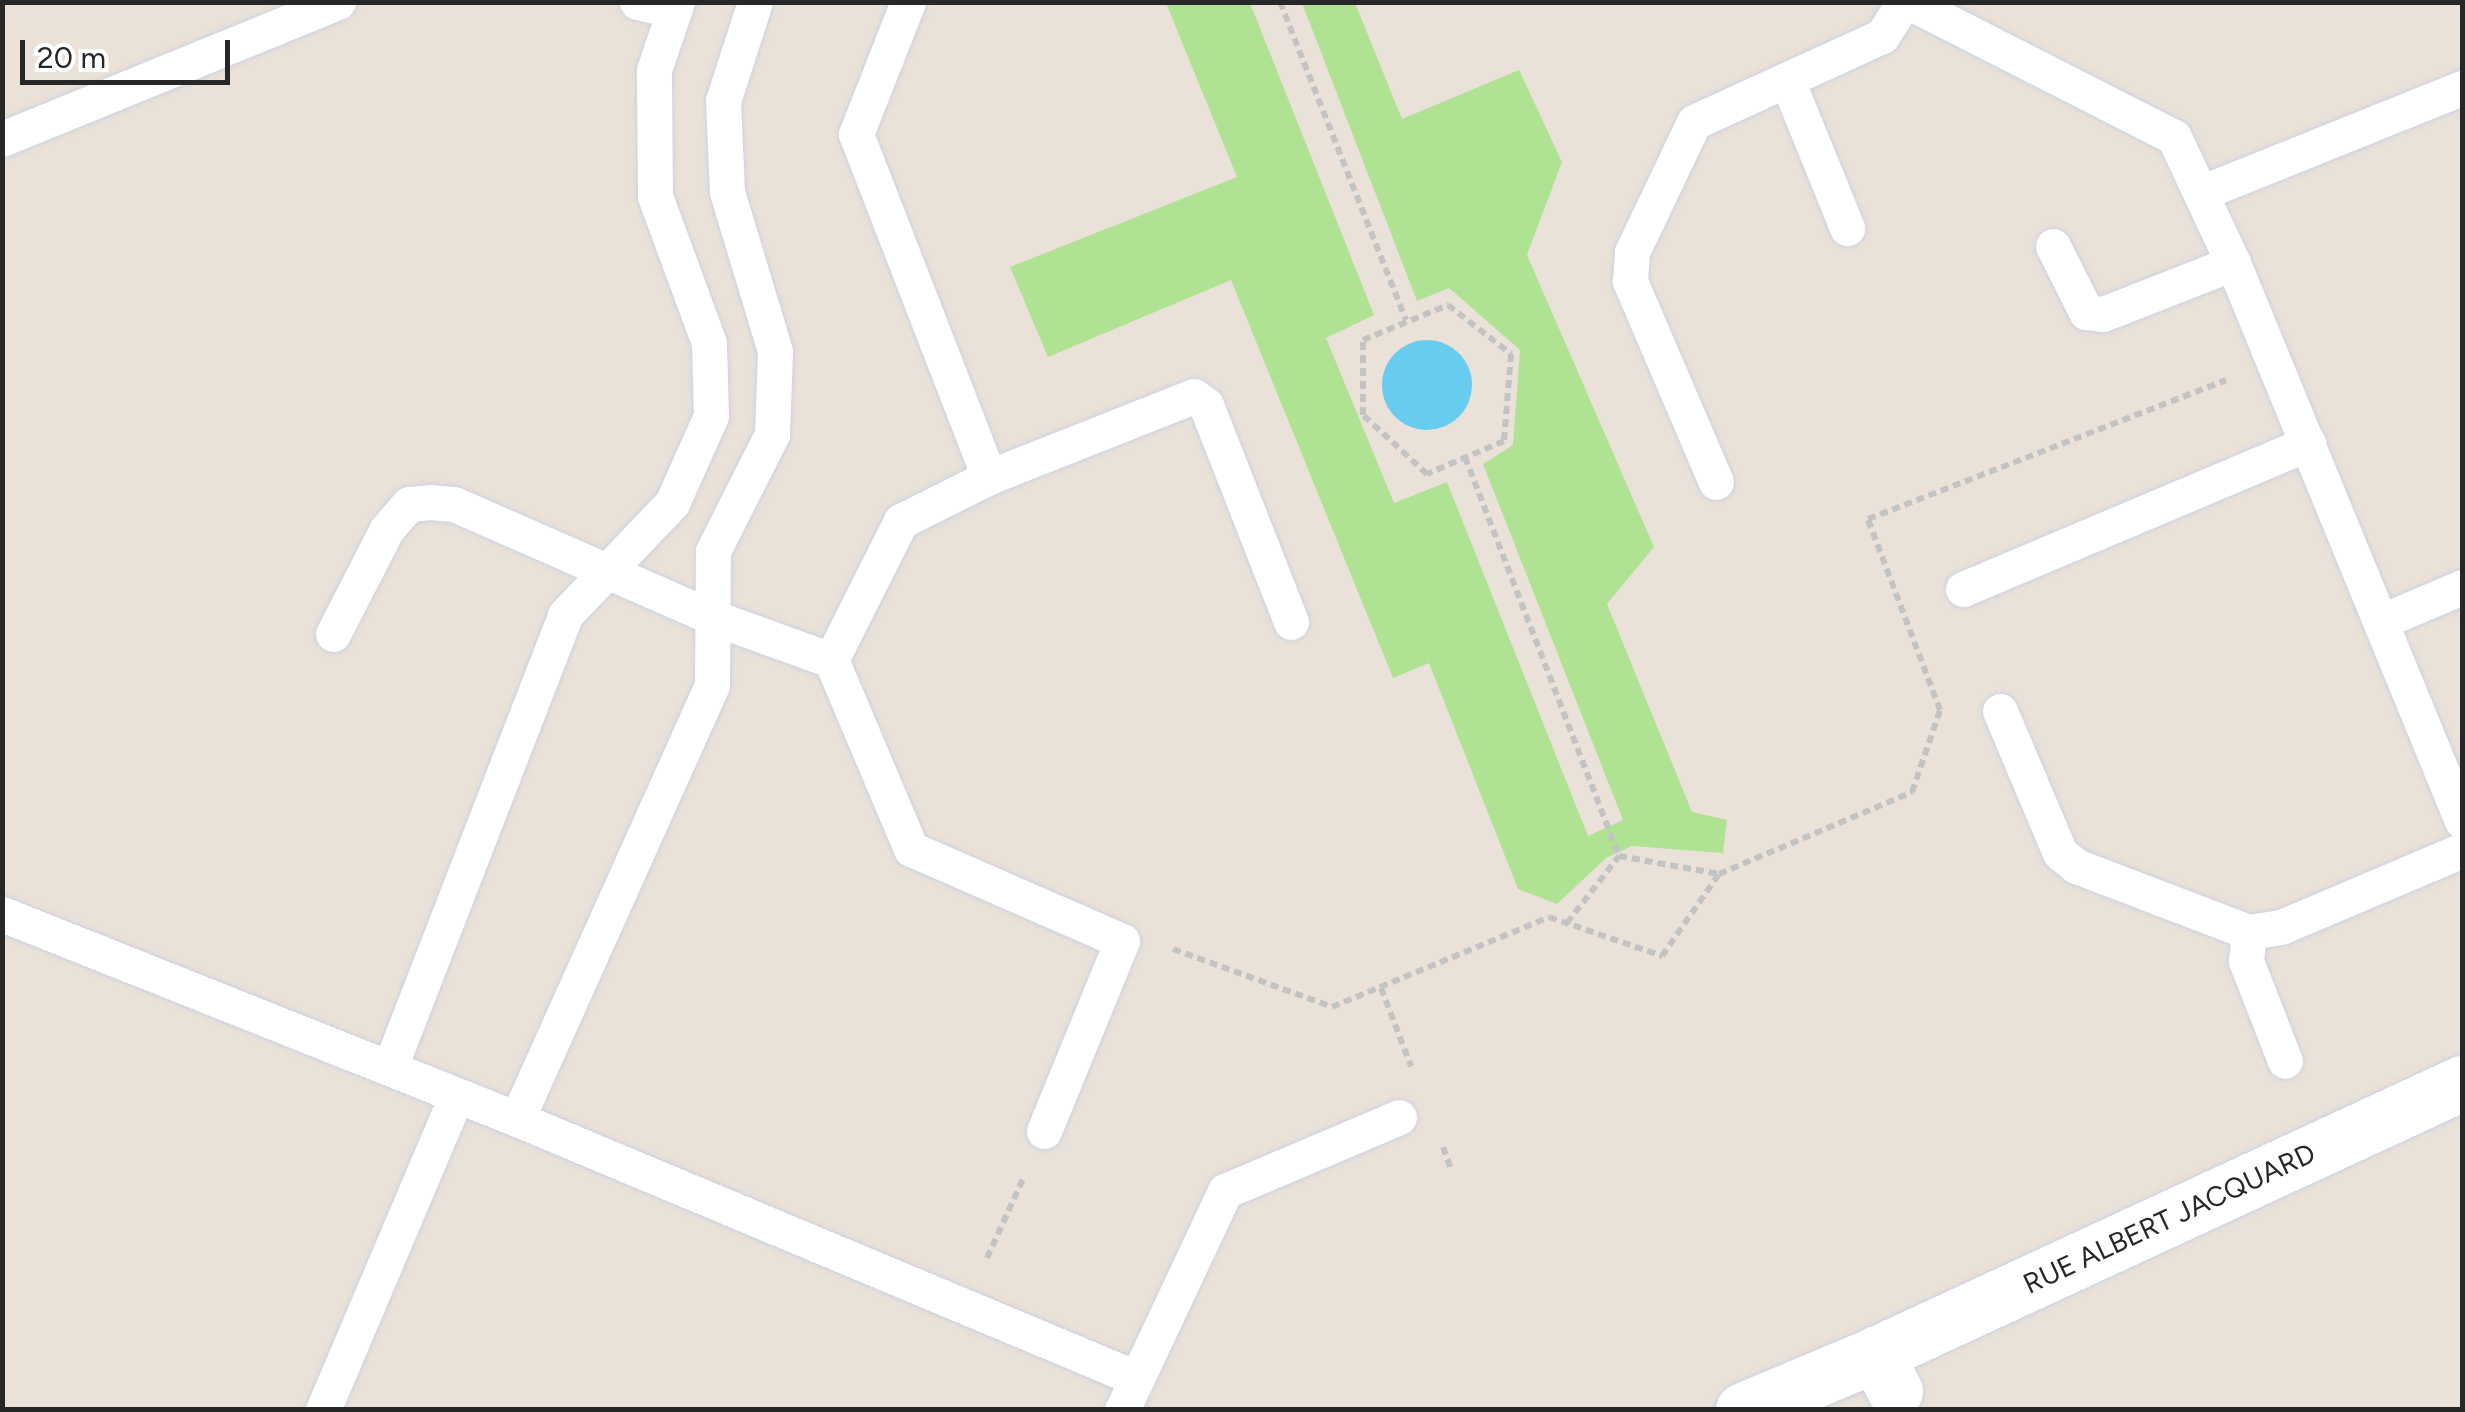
<!DOCTYPE html>
<html>
<head>
<meta charset="utf-8">
<style>
	body { margin:0 }
	#map { position:relative; width:2465px; height:1412px; overflow:hidden; background:#eae2d8; font-family:Figtree,sans-serif }
	div>[style] { position:absolute }
	[style*='--x'] { left:calc(var(--x)*1px); top:calc(var(--y)*1px); width:calc(var(--w)*1px); rotate:calc(var(--a)*1deg) }
	.green>* { inset:0; background:#afe293 }
	.water>* { inset:0; background:#68ccef }
	.round { border-radius:50% }
	.path>* { height:6px; margin-top:-3px; transform-origin:0; background:repeating-linear-gradient(90deg,#c3c3c3 0 8px,transparent 0 13px) }
	.roads { filter:drop-shadow(0 0 2px #ced1e1) drop-shadow(0 0 2px #ced1e1) }
	.lane>* { height:35px; margin:-17.5px; padding:0 17.5px; transform-origin:17.5px; border-radius:17.5px; background:#fff }
	.street>* { height:55px; margin:-27.5px; padding:0 27.5px; transform-origin:27.5px; border-radius:27.5px; background:#fff }
	span { translate:-50% -50%; white-space:nowrap; text-align:center; line-height:1.15; -webkit-text-stroke:8px #fff; paint-order:stroke }
	.street-label { font-size:28px; color:#272727 }
	.frame { position:absolute; inset:0; border:5px solid #272727; pointer-events:none }
	.scale { position:absolute; left:20px; top:40px; width:210px; height:45px; box-sizing:border-box; border:5px solid #272727; border-top:0; padding-left:12px; font-size:30px; line-height:35px; white-space:nowrap; color:#272727; -webkit-text-stroke:8px #fff; paint-order:stroke }
</style>
</head>
<body>
<div id="map">
	<div class="green">
		<i style="clip-path:polygon(1166px 3px,1250px 3px,1374px 315px,1326px 338px,1394px 503px,1447px 482px,1588px 836px,1623px 820px,1483px 464px,1513px 445px,1520px 350px,1449px 288px,1417px 301px,1302px 3px,1355px 3px,1402px 119px,1519px 70px,1562px 162px,1527px 255px,1654px 547px,1607px 604px,1692px 812px,1727px 820px,1723px 853px,1632px 846px,1606px 858px,1557px 904px,1518px 889px,1429px 663px,1393px 678px,1231px 280px,1048px 357px,1010px 267px,1237px 177px)"></i>
	</div>
	<div class="water">
		<i class="round" style="left:1382px;top:340px;width:90px;height:90px"></i>
	</div>
	<div class="path">
		<i style="--x:1280;--y:2;--w:342;--a:68.4"></i>
		<i style="--x:1448;--y:305;--w:80;--a:37.9"></i>
		<i style="--x:1511;--y:354;--w:87;--a:94.6"></i>
		<i style="--x:1504;--y:441;--w:84;--a:156.8"></i>
		<i style="--x:1427;--y:474;--w:87;--a:-137.3"></i>
		<i style="--x:1363;--y:415;--w:75;--a:-90"></i>
		<i style="--x:1363;--y:340;--w:92;--a:-22.4"></i>
		<i style="--x:1465;--y:457;--w:428;--a:68.9"></i>
		<i style="--x:1567;--y:923;--w:85;--a:-52.2"></i>
		<i style="--x:1619;--y:856;--w:102;--a:10.2"></i>
		<i style="--x:1173;--y:949;--w:169;--a:20"></i>
		<i style="--x:1332;--y:1007;--w:235;--a:-22.5"></i>
		<i style="--x:1549;--y:917;--w:120;--a:19"></i>
		<i style="--x:1662;--y:956;--w:100;--a:-55.2"></i>
		<i style="--x:1719;--y:874;--w:210;--a:-23"></i>
		<i style="--x:1912;--y:792;--w:87;--a:-71.1"></i>
		<i style="--x:1940;--y:710;--w:204;--a:-110.7"></i>
		<i style="--x:1868;--y:519;--w:384;--a:-21.2"></i>
		<i style="--x:1381;--y:988;--w:84;--a:69"></i>
		<i style="--x:1443;--y:1147;--w:23;--a:70"></i>
		<i style="--x:987;--y:1258;--w:87;--a:-65.5"></i>
	</div>
	<div class="roads">
		<div class="lane">
			<i style="--x:637;--y:2;--w:36;--a:13"></i>
			<i style="--x:908;--y:2;--w:142;--a:111.5"></i>
			<i style="--x:856;--y:134;--w:368;--a:68.8"></i>
			<i style="--x:1909;--y:2;--w:297;--a:27"></i>
			<i style="--x:2174;--y:137;--w:139;--a:64.9"></i>
			<i style="--x:2233;--y:263;--w:603;--a:67.69"></i>
			<i style="--x:1787;--y:80;--w:160;--a:67.9"></i>
			<i style="--x:2;--y:139;--w:363;--a:-22.2"></i>
			<i style="--x:2203;--y:192;--w:279;--a:-21.9"></i>
			<i style="--x:2053;--y:246;--w:74;--a:63.4"></i>
			<i style="--x:2086;--y:312;--w:17;--a:7"></i>
			<i style="--x:2103;--y:314;--w:140;--a:-21.4"></i>
			<i style="--x:1716;--y:482;--w:219;--a:-113.2"></i>
			<i style="--x:1630;--y:281;--w:29;--a:-86"></i>
			<i style="--x:1632;--y:252;--w:144;--a:-64.5"></i>
			<i style="--x:1694;--y:122;--w:207;--a:-24.6"></i>
			<i style="--x:1882;--y:36;--w:40;--a:-57.1"></i>
			<i style="--x:1963;--y:589;--w:375;--a:-22.9"></i>
			<i style="--x:2382;--y:621;--w:87;--a:-23"></i>
			<i style="--x:333;--y:634;--w:118;--a:-62.8"></i>
			<i style="--x:387;--y:529;--w:33;--a:-49"></i>
			<i style="--x:409;--y:504;--w:21;--a:-5"></i>
			<i style="--x:430;--y:502;--w:24;--a:5"></i>
			<i style="--x:454;--y:504;--w:282;--a:23.7"></i>
			<i style="--x:712;--y:617;--w:127;--a:19.9"></i>
			<i style="--x:2000;--y:711;--w:154;--a:67.1"></i>
			<i style="--x:2060;--y:853;--w:21;--a:39"></i>
			<i style="--x:2076;--y:866;--w:185;--a:20.9"></i>
			<i style="--x:2249;--y:932;--w:32;--a:-9"></i>
			<i style="--x:2281;--y:927;--w:197;--a:-23"></i>
			<i style="--x:2;--y:914;--w:554;--a:21.71"></i>
			<i style="--x:517;--y:1119;--w:671;--a:22.71"></i>
			<i style="--x:2249;--y:932;--w:29;--a:96"></i>
			<i style="--x:2246;--y:961;--w:107;--a:68.7"></i>
			<i style="--x:390;--y:1067;--w:485;--a:-68.8"></i>
			<i style="--x:565;--y:615;--w:155;--a:-46.3"></i>
			<i style="--x:672;--y:503;--w:95;--a:-65.9"></i>
			<i style="--x:711;--y:416;--w:73;--a:-91.6"></i>
			<i style="--x:709;--y:343;--w:157;--a:-110.2"></i>
			<i style="--x:655;--y:196;--w:126;--a:-90.5"></i>
			<i style="--x:654;--y:70;--w:72;--a:-71.3"></i>
			<i style="--x:517;--y:1119;--w:476;--a:-65.8"></i>
			<i style="--x:712;--y:685;--w:134;--a:-89.6"></i>
			<i style="--x:713;--y:551;--w:131;--a:-63.2"></i>
			<i style="--x:772;--y:434;--w:83;--a:-87.9"></i>
			<i style="--x:775;--y:351;--w:166;--a:-106.8"></i>
			<i style="--x:727;--y:192;--w:91;--a:-92.5"></i>
			<i style="--x:723;--y:101;--w:104;--a:-72.1"></i>
			<i style="--x:1044;--y:1131;--w:205;--a:-67.7"></i>
			<i style="--x:1122;--y:941;--w:230;--a:-156.4"></i>
			<i style="--x:911;--y:849;--w:205;--a:-112.9"></i>
			<i style="--x:831;--y:660;--w:156;--a:-63.3"></i>
			<i style="--x:901;--y:521;--w:98;--a:-26.6"></i>
			<i style="--x:989;--y:477;--w:220;--a:-21.6"></i>
			<i style="--x:1194;--y:396;--w:15;--a:37"></i>
			<i style="--x:1206;--y:405;--w:233;--a:68.6"></i>
			<i style="--x:323;--y:1410;--w:341;--a:-67"></i>
			<i style="--x:1122;--y:1410;--w:242;--a:-64.8"></i>
			<i style="--x:1225;--y:1191;--w:189;--a:-23"></i>
		</div>
		<div class="street">
			<i style="--x:1895;--y:1391;--w:42;--a:-117.2"></i>
			<i style="--x:1876;--y:1354;--w:646;--a:-24.82"></i>
			<i style="--x:1743;--y:1410;--w:144;--a:-22.8"></i>
		</div>
	</div>
	<div class="street-label">
		<span style="left:2169px;top:1218px;rotate:-25deg">RUE ALBERT JACQUARD</span>
	</div>
	<div class="frame"></div>
	<div class="scale">20 m</div>
</div>
</body>
</html>
